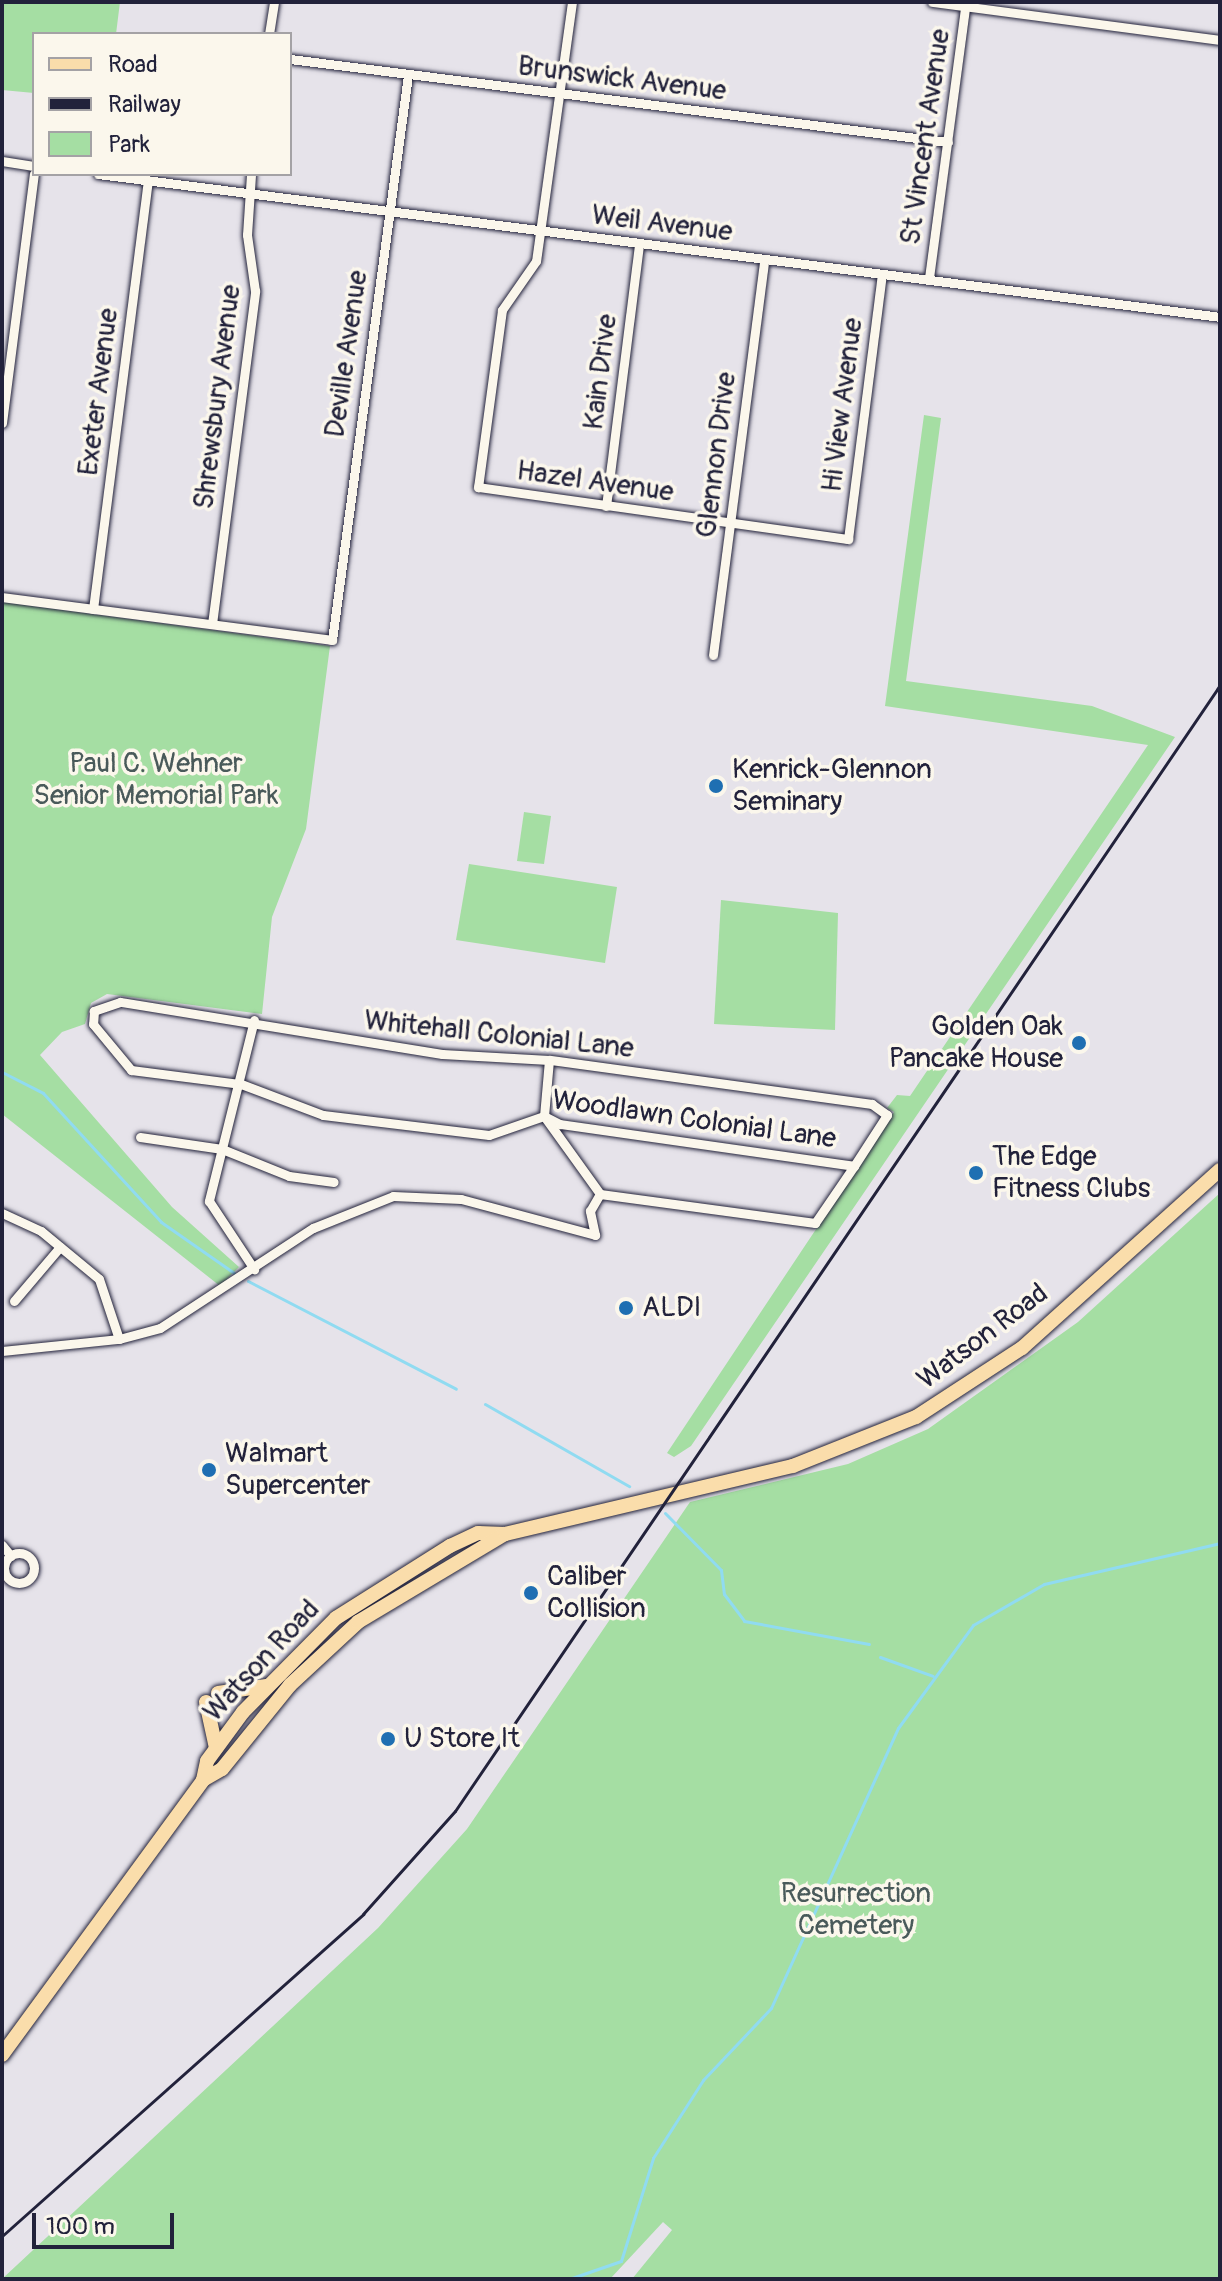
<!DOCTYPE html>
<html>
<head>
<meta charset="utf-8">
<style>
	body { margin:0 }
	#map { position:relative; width:1222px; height:2281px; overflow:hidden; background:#e6e3ea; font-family:Pangolin,sans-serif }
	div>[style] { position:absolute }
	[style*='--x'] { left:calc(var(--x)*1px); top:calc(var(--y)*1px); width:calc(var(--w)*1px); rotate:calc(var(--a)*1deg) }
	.green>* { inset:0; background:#a5dea3 }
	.stream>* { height:3px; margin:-1.5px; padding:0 1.5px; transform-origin:1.5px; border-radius:1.5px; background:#90dbf1 }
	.roads { filter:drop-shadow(0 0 2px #22223b) drop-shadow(0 0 2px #22223b) }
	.street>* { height:9px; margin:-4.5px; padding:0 4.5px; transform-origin:4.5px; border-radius:4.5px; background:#fbf7ec }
	.street>.ring { margin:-4.5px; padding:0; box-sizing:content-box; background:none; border:9px solid #fbf7ec; border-radius:50% }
	.primary>* { height:14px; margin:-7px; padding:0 7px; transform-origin:7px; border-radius:7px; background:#faddab }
	.rail>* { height:3px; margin:-1.5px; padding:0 1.5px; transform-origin:1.5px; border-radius:1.5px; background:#22223b }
	.dots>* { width:22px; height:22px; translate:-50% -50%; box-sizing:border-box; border:4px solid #fbf7ec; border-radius:50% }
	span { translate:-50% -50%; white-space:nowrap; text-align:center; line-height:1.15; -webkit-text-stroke:7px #fbf7ec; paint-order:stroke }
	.street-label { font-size:28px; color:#22223b }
	.park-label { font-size:28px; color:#495a5a }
	.poi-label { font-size:28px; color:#22223b }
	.left { translate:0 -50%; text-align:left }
	.right { translate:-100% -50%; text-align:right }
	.frame { position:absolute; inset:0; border:4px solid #22223b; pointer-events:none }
	.legend { position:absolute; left:32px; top:32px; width:260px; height:144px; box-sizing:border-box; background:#fbf7ec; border:2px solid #a4a2a5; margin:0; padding:10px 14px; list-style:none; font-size:24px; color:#22223b }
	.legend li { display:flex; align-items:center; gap:16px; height:40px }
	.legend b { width:40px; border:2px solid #a4a2a5 }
	.scale { position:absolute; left:32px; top:2213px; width:142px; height:36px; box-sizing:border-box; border:4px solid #22223b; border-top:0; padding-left:10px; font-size:24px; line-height:28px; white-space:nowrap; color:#22223b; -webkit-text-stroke:6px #fbf7ec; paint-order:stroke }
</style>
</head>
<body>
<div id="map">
	<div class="green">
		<i style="clip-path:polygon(2px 2px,120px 2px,116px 34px,34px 34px,34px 93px,2px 90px)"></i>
		<i style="clip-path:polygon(924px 415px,941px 418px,906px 681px,1092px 706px,1175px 737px,691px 1446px,674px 1457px,667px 1453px,894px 1112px,887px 1108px,897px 1095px,910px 1096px,1148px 745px,885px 706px)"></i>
		<i style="clip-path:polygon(2px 602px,330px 646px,306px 829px,272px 917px,262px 1014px,107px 994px,91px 1003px,85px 1024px,62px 1032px,40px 1055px,172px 1207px,239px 1267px,220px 1286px,2px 1114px)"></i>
		<i style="clip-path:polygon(524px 812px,551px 816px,544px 864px,517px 861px)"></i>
		<i style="clip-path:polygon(469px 864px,617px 887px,605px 963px,456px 940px)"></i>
		<i style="clip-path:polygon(721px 900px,838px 913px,835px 1030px,714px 1024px)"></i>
		<i style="clip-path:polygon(1220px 1193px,1220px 2279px,632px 2279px,672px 2230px,663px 2222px,610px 2279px,2px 2279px,378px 1928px,467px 1829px,690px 1502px,848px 1464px,928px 1429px,1078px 1322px)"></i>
	</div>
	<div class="stream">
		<i style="--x:2;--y:1072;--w:46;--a:27.1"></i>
		<i style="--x:43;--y:1093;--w:175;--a:47.5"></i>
		<i style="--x:161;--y:1222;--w:89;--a:34.9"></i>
		<i style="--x:248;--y:1281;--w:234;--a:27.4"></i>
		<i style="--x:485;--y:1404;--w:166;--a:29.7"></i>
		<i style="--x:665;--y:1513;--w:80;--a:45.5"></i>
		<i style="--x:721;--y:1570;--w:24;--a:83"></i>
		<i style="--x:724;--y:1594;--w:34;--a:53"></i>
		<i style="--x:744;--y:1621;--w:127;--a:10.4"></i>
		<i style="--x:880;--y:1657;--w:56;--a:19.7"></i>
		<i style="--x:569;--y:2279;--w:55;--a:-19.1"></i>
		<i style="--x:621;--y:2261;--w:108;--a:-72.7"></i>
		<i style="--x:653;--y:2158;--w:93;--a:-57.3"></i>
		<i style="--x:703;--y:2080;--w:99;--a:-46.6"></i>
		<i style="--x:771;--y:2008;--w:307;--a:-65.6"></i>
		<i style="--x:898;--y:1728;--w:127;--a:-53.9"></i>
		<i style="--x:973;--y:1625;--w:82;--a:-30"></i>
		<i style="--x:1044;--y:1584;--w:181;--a:-13.1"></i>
	</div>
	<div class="roads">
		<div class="street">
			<i style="--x:572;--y:2;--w:261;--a:97.9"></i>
			<i style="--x:536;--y:261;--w:60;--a:124.8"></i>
			<i style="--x:502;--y:310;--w:179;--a:97.7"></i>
			<i style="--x:478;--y:487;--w:374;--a:8"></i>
			<i style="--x:848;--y:539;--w:266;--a:-82.7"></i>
			<i style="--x:932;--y:2;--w:290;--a:7.5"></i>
			<i style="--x:269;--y:34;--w:32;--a:-81"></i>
			<i style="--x:290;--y:59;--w:663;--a:7.19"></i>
			<i style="--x:2;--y:161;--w:32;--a:9"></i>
			<i style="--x:98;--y:174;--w:1131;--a:7.26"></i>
			<i style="--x:929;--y:278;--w:278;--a:-82.4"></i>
			<i style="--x:2;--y:423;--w:251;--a:-82.7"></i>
			<i style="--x:606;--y:506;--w:265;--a:-82.8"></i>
			<i style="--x:2;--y:597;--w:333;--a:7.4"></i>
			<i style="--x:332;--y:640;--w:570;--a:-82.34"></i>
			<i style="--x:93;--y:609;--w:432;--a:-82.7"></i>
			<i style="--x:212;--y:624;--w:336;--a:-82.6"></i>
			<i style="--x:255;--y:291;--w:57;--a:-98.1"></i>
			<i style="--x:247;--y:235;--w:61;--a:-86.2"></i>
			<i style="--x:713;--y:655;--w:398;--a:-82.6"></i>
			<i style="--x:254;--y:1020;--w:187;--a:104"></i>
			<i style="--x:209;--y:1201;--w:82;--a:56.5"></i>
			<i style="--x:549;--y:1060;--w:56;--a:95.1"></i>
			<i style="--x:544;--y:1116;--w:96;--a:54.3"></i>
			<i style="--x:600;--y:1194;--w:217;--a:7.7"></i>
			<i style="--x:815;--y:1223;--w:69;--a:-55.6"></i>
			<i style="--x:854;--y:1166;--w:61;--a:-57.1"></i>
			<i style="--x:887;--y:1115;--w:19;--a:-144"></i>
			<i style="--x:872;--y:1104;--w:326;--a:-172.2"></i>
			<i style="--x:549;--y:1060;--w:107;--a:-176.8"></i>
			<i style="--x:442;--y:1054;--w:326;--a:-170.8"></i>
			<i style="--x:120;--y:1002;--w:28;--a:161"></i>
			<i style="--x:94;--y:1011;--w:13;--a:94"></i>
			<i style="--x:93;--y:1024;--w:60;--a:50.4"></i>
			<i style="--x:131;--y:1070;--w:111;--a:7.3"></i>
			<i style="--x:241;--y:1084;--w:88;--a:20.7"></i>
			<i style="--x:323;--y:1115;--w:167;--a:6.9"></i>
			<i style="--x:489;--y:1135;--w:58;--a:-19.1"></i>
			<i style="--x:544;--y:1116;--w:18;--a:27"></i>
			<i style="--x:560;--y:1124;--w:297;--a:8.1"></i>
			<i style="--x:140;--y:1137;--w:83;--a:8.3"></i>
			<i style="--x:222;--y:1149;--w:72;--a:21.9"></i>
			<i style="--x:289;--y:1176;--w:45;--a:7.6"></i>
			<i style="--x:2;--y:1213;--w:43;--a:24.8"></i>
			<i style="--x:41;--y:1231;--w:75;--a:39.6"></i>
			<i style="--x:99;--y:1279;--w:63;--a:71.6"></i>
			<i style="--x:14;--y:1301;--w:71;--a:-49.6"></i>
			<i style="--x:2;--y:1351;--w:118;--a:-5.9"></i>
			<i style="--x:119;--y:1339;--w:42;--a:-15"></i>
			<i style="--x:160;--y:1328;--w:183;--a:-33.2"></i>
			<i style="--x:313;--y:1228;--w:86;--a:-21.8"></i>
			<i style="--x:393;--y:1196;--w:68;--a:2.5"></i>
			<i style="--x:461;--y:1199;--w:139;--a:15"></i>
			<i style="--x:595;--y:1235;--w:25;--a:-102"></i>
			<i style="--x:590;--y:1211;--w:20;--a:-60"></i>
			<i style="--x:2;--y:1545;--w:14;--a:51"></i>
			<i class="ring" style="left:4px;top:1553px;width:21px;height:21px"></i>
		</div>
		<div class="primary">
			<i style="--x:218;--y:1693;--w:49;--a:-8.3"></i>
			<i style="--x:206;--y:1702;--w:47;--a:77.7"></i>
			<i style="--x:203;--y:1780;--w:19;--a:-78"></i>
			<i style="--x:207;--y:1761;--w:61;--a:-53.7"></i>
			<i style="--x:243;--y:1712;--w:132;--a:-45.3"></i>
			<i style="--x:336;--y:1618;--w:135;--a:-32.3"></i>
			<i style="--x:450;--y:1546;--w:31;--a:-25"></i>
			<i style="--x:478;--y:1533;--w:27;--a:2"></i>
			<i style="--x:2;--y:2055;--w:341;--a:-53.8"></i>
			<i style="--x:203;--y:1780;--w:22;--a:-30"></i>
			<i style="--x:222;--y:1769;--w:108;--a:-51"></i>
			<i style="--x:290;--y:1685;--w:93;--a:-42.8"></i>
			<i style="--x:358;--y:1622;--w:171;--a:-30.9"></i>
			<i style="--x:505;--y:1534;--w:296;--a:-13.3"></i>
			<i style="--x:793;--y:1466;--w:132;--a:-21.7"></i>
			<i style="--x:916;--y:1417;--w:126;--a:-33.1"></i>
			<i style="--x:1022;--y:1348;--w:266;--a:-42"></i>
		</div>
	</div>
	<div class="rail">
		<i style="--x:2;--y:2236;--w:484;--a:-41.7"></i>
		<i style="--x:363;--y:1914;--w:138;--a:-48.2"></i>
		<i style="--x:455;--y:1811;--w:1361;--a:-55.81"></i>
	</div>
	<div class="dots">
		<i style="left:716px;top:786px;background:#1f6fb2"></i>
		<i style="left:1079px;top:1043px;background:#1f6fb2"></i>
		<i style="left:976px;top:1173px;background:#1f6fb2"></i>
		<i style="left:626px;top:1308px;background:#1f6fb2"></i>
		<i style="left:209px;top:1470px;background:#1f6fb2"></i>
		<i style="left:531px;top:1593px;background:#1f6fb2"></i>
		<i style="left:388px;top:1739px;background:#1f6fb2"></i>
	</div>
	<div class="street-label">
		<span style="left:622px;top:79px;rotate:7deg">Brunswick Avenue</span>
		<span style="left:926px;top:137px;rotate:-82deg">St Vincent Avenue</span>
		<span style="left:662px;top:224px;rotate:7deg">Weil Avenue</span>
		<span style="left:347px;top:354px;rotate:-82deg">Deville Avenue</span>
		<span style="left:601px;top:372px;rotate:-83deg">Kain Drive</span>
		<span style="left:99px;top:392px;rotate:-83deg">Exeter Avenue</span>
		<span style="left:218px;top:397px;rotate:-83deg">Shrewsbury Avenue</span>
		<span style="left:843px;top:405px;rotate:-83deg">Hi View Avenue</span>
		<span style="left:717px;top:455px;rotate:-83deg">Glennon Drive</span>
		<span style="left:595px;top:482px;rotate:8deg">Hazel Avenue</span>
		<span style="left:499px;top:1035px;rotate:6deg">Whitehall Colonial Lane</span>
		<span style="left:694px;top:1120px;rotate:8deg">Woodlawn Colonial Lane</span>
		<span style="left:983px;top:1337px;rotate:-37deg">Watson Road</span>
		<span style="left:262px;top:1661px;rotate:-47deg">Watson Road</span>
	</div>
	<div class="park-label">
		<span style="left:156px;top:780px">Paul C. Wehner<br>Senior Memorial Park</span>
		<span style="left:856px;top:1910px">Resurrection<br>Cemetery</span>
	</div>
	<div class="poi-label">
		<span class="left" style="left:732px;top:786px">Kenrick-Glennon<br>Seminary</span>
		<span class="right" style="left:1063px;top:1043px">Golden Oak<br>Pancake House</span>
		<span class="left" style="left:992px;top:1173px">The Edge<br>Fitness Clubs</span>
		<span class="left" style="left:642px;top:1308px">ALDI</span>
		<span class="left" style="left:225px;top:1470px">Walmart<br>Supercenter</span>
		<span class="left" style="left:547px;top:1593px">Caliber<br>Collision</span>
		<span class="left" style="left:404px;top:1739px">U Store It</span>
	</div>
	<div class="frame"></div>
	<ul class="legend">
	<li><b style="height:10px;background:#faddab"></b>Road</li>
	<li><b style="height:10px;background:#22223b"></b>Railway</li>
	<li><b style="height:22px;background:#a5dea3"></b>Park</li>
	</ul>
	<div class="scale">100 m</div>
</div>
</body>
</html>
